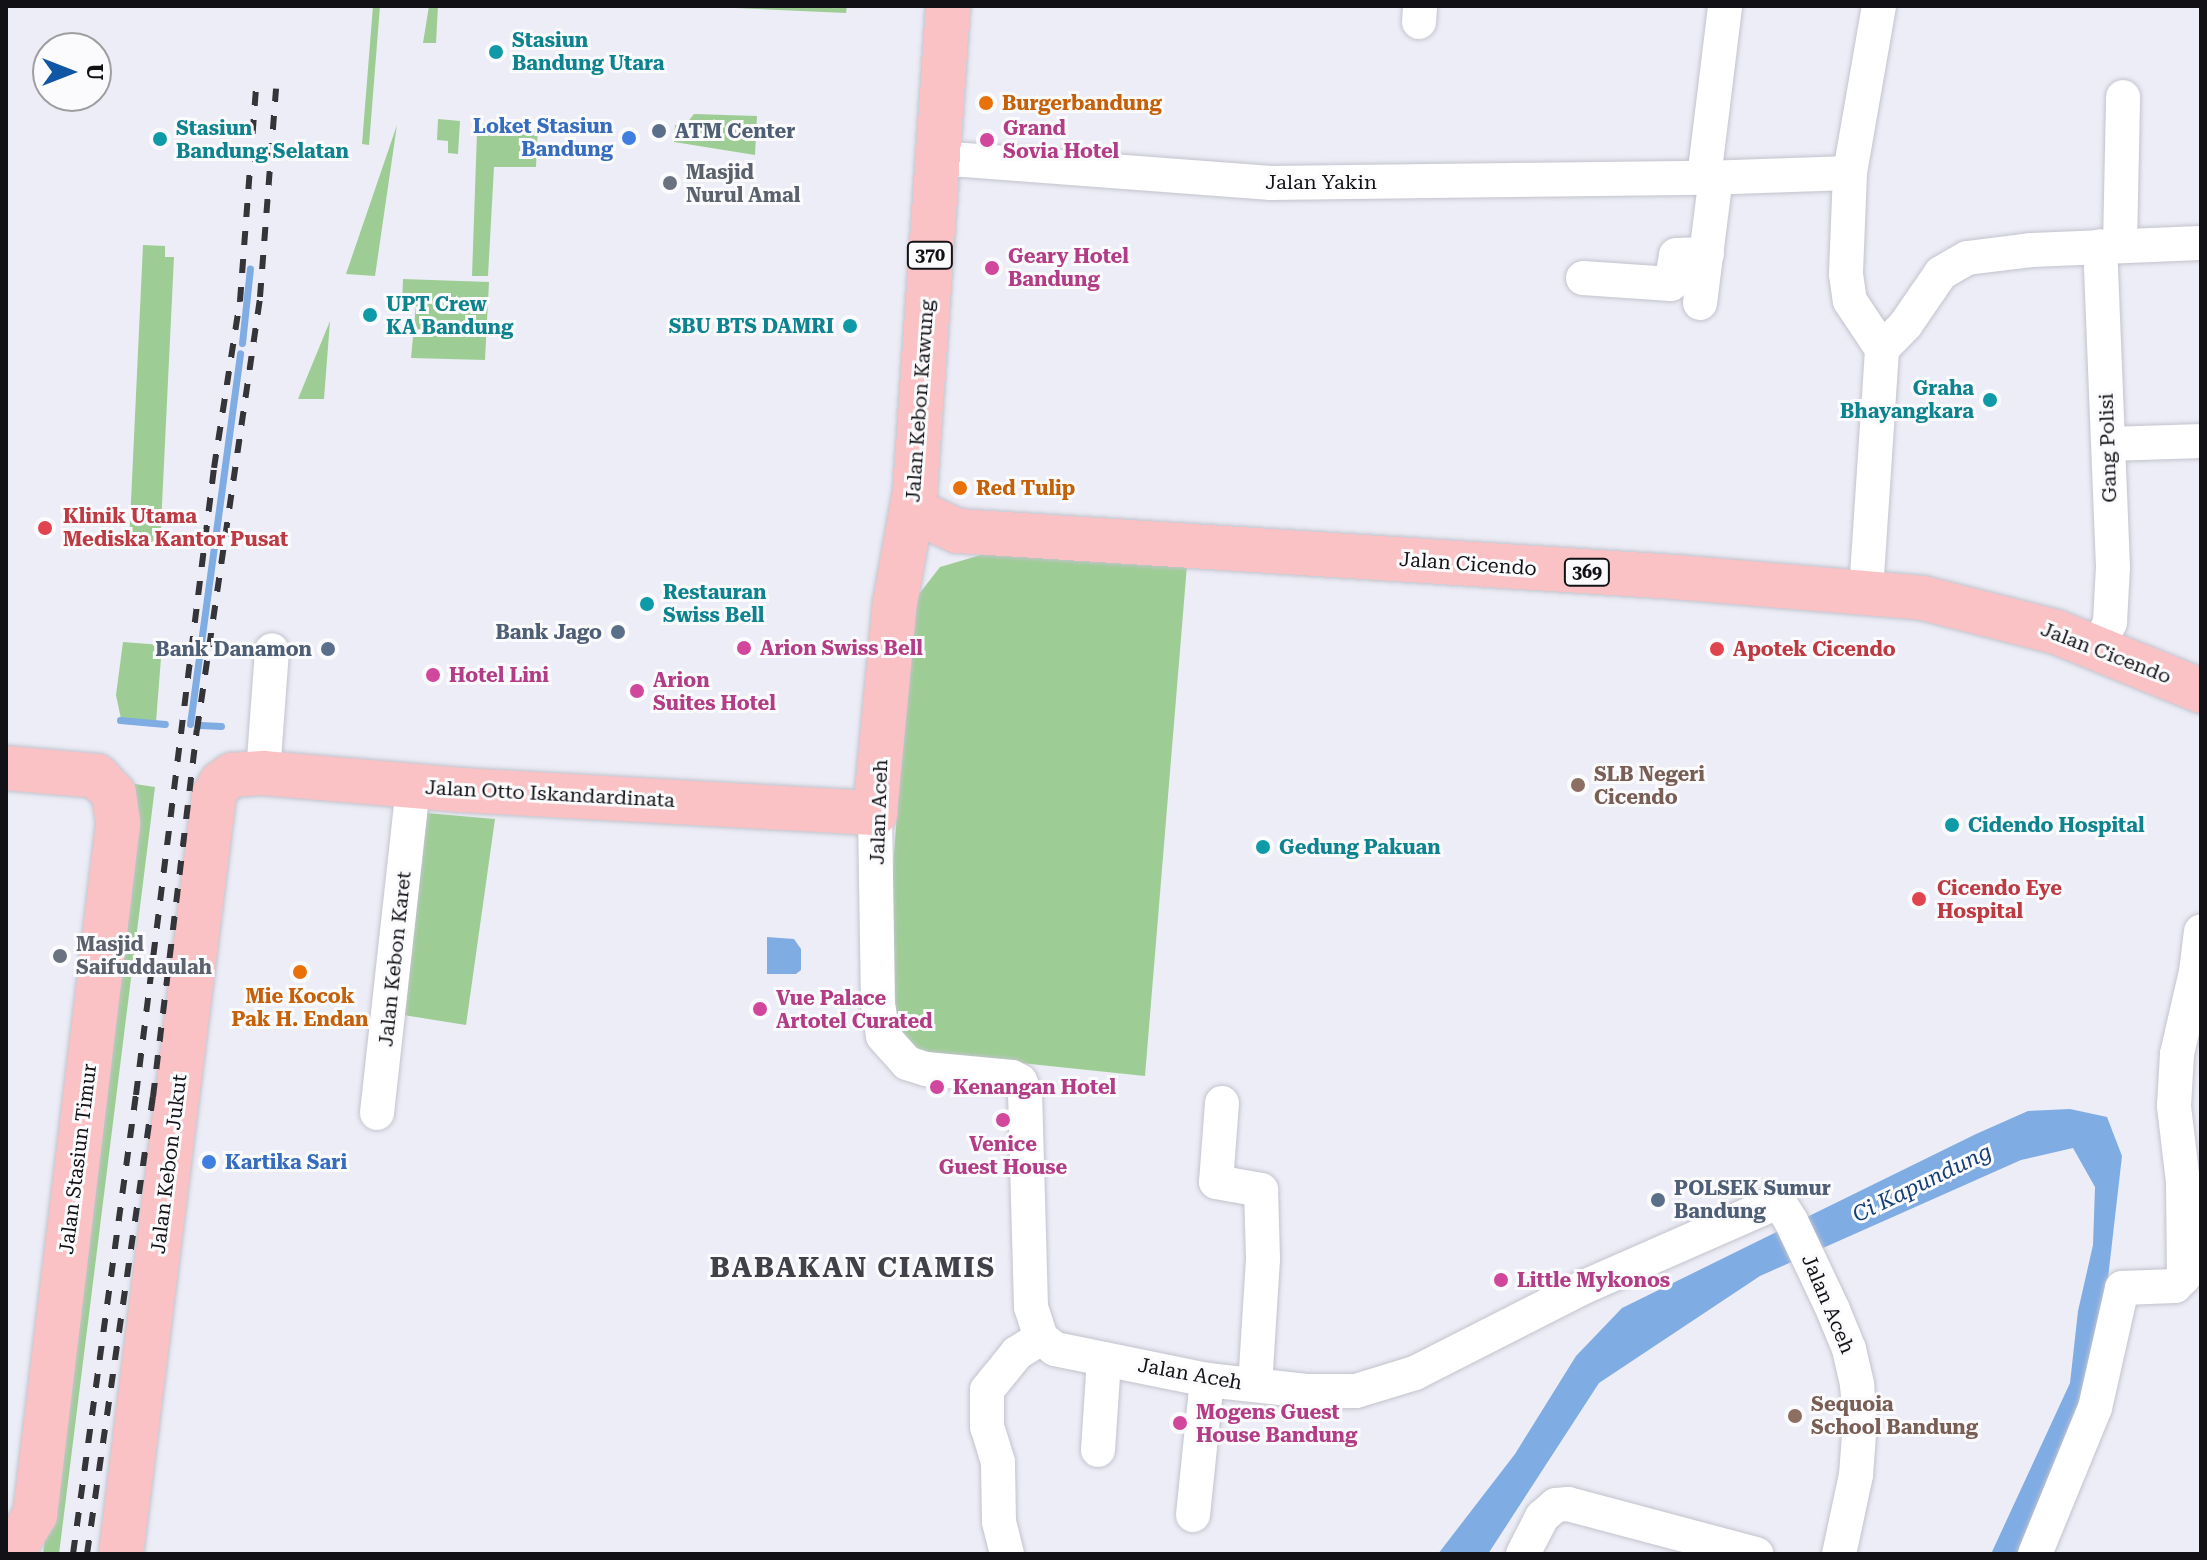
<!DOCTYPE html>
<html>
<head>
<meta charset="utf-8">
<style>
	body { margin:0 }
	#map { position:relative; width:2207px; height:1560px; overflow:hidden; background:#ededf7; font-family:"Roboto Serif",serif }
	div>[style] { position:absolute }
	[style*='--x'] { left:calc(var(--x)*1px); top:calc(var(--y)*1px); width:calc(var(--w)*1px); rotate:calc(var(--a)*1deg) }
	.green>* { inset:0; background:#9dcd94 }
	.water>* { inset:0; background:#80ace4 }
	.stream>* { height:7px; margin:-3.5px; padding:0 3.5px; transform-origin:3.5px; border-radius:3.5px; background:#80ace4 }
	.roads { filter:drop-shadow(0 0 2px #c3c3cd) drop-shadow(0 0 2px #c3c3cd) }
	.minor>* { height:34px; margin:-17px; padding:0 17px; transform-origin:17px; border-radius:17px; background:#fff }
	.major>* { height:44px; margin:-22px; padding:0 22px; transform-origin:22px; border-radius:22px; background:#fac2c4 }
	.rail>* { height:6px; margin-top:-3px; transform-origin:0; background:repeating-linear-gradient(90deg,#343439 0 14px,transparent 0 28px) }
	.dots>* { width:22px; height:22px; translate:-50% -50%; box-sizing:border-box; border:4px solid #fbfbfd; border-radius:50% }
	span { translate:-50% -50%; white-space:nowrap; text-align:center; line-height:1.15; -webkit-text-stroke:6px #fbfbfd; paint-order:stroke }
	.shield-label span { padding:2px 6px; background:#fbfbfd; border:2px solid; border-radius:6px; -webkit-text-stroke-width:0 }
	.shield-label { font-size:18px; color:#121216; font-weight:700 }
	.culture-label { font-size:20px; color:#0d838f; font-weight:700 }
	.left { translate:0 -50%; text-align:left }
	.right { translate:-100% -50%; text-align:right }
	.food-label { font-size:20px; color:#c56008; font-weight:700 }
	.shop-label { font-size:20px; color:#366cbe; font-weight:700 }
	.hotel-label { font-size:20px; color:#b23c85; font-weight:700 }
	.service-label { font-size:20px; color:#4e5e75; font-weight:700 }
	.worship-label { font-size:20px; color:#5b616d; font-weight:700 }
	.street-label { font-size:20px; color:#121216 }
	.health-label { font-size:20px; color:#be3a42; font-weight:700 }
	.education-label { font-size:20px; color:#785e54; font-weight:700 }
	.water-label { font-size:22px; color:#143f73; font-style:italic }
	.district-label { font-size:28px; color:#41414a; font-weight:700; letter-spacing:2px }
	.frame { position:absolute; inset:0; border:8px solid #121216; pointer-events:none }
	.north { position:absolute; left:32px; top:32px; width:80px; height:80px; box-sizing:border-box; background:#fbfbfd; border:2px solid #9e9ea1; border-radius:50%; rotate:90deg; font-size:22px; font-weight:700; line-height:32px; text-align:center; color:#121216 }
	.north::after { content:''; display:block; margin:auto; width:28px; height:36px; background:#0f56a5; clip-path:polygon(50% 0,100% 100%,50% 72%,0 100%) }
</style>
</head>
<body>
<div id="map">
	<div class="green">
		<i style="clip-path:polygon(373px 6px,380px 6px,369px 145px,362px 144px)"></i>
		<i style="clip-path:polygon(429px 6px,438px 6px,436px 43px,423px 43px)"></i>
		<i style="clip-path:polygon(688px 6px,847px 6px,846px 13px)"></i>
		<i style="clip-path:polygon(694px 114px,757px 116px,755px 155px,674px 142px,675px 125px,685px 125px)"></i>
		<i style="clip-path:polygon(438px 119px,460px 121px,458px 154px,448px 153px,448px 141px,437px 140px)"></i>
		<i style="clip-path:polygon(397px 125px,375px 276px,346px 274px)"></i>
		<i style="clip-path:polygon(538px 125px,536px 167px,494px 167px,488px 276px,472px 276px,477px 132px,527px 132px)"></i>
		<i style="clip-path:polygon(143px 245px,165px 246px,165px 257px,174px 257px,160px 546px,129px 544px)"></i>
		<i style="clip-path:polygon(403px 279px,489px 282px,485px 360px,411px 358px,416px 305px,402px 304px)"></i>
		<i style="clip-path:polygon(330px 321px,324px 399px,298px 399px)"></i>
		<i style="clip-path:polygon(991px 552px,1187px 565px,1145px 1076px,916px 1052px,883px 1008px,912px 603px,940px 567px)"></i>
		<i style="clip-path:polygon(123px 642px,162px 645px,156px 722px,121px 719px,116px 695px)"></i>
		<i style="clip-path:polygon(135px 784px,155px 787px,59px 1554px,43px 1554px)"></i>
		<i style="clip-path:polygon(415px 812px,495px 819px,466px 1025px,397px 1014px)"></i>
	</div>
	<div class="water">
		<i style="clip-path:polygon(767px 937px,794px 939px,801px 949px,801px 970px,796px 974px,767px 974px)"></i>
		<i style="clip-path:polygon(2070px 1109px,2107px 1117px,2122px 1156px,2093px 1409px,2026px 1554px,1991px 1554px,2070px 1383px,2078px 1311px,2093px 1245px,2095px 1187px,2073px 1148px,2021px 1160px,1760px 1276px,1599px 1383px,1488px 1554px,1438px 1554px,1515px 1454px,1576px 1356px,1622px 1308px,1976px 1134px,2028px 1111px)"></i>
	</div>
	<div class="stream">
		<i style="--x:242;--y:343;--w:75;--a:-83.9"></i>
		<i style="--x:120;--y:720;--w:45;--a:5.1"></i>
		<i style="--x:190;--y:724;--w:374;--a:-82.3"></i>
		<i style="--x:200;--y:725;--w:21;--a:3"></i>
	</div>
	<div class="roads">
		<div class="minor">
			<i style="--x:1879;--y:6;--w:169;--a:99.9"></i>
			<i style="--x:1850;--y:173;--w:101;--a:92.3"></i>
			<i style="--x:1846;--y:274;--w:27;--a:82"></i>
			<i style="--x:1850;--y:301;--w:58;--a:56.3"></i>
			<i style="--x:1419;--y:22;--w:16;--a:-86"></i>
			<i style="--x:938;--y:158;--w:334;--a:4.3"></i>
			<i style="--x:1271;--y:183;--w:433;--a:-0.7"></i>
			<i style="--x:1704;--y:178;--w:146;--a:-2"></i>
			<i style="--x:1704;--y:178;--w:173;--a:-83"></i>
			<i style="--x:2120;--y:245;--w:148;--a:-88.8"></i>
			<i style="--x:1583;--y:278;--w:88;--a:3.9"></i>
			<i style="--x:1671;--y:284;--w:29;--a:-80"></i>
			<i style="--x:1676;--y:255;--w:31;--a:-2"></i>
			<i style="--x:1700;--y:303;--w:127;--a:-82.8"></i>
			<i style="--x:2109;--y:444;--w:92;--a:-1.9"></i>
			<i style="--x:1866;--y:591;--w:243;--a:-86.2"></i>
			<i style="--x:1882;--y:349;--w:35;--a:-46"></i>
			<i style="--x:1906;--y:324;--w:62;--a:-55.5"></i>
			<i style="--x:1941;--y:273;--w:30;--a:-30"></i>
			<i style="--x:1967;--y:258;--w:64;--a:-7.1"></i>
			<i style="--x:2031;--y:250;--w:170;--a:-2.4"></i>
			<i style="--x:2098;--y:648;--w:29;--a:-65"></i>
			<i style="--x:2110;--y:622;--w:55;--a:-86.9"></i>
			<i style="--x:2113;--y:567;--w:321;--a:-92.3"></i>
			<i style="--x:263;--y:773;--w:123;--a:-85.8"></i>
			<i style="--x:875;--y:813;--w:191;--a:89.1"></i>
			<i style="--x:878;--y:1004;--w:32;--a:81"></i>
			<i style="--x:883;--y:1036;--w:36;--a:48"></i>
			<i style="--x:907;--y:1063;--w:20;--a:18"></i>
			<i style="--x:926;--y:1069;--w:86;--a:5.3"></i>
			<i style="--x:1012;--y:1077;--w:9;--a:27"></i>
			<i style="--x:1020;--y:1081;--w:12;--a:66"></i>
			<i style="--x:1025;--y:1092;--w:215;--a:88.4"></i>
			<i style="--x:1031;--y:1307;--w:33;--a:72"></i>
			<i style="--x:1041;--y:1338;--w:18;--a:38"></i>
			<i style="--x:1055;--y:1349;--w:155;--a:11.5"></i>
			<i style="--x:1207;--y:1380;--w:100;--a:6.3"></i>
			<i style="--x:1306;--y:1391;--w:50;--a:0"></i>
			<i style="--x:1356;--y:1391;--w:62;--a:-17"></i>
			<i style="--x:1415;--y:1373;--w:190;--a:-27"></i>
			<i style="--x:1584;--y:1287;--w:209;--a:-23.7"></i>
			<i style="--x:1775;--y:1203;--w:6;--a:18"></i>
			<i style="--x:1781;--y:1205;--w:19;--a:58"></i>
			<i style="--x:1791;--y:1221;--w:98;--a:64.7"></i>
			<i style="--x:1833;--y:1310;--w:42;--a:67.7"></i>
			<i style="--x:1849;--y:1349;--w:37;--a:77"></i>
			<i style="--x:1857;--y:1385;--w:36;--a:85"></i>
			<i style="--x:1860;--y:1421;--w:54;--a:94.2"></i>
			<i style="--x:1856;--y:1475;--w:81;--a:102.1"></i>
			<i style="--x:1222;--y:1103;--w:79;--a:94.3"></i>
			<i style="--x:1216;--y:1182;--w:46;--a:10.1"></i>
			<i style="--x:1261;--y:1190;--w:69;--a:88.3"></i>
			<i style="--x:1263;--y:1259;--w:126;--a:93.6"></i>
			<i style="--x:377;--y:1113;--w:329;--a:-83.7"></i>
			<i style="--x:1098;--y:1450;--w:91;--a:-86.2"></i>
			<i style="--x:1193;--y:1515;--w:136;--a:-84.1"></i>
			<i style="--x:1007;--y:1554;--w:33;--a:-104"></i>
			<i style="--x:999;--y:1522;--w:60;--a:-91"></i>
			<i style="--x:998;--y:1462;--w:37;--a:-107"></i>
			<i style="--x:987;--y:1427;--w:37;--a:-90"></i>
			<i style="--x:987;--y:1390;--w:48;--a:-51"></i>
			<i style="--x:1017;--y:1353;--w:28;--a:-32"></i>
			<i style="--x:1523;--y:1554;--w:42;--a:-62.8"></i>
			<i style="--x:1542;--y:1517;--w:18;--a:-41"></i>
			<i style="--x:1556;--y:1505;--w:12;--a:-5"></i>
			<i style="--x:1568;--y:1504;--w:195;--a:14.9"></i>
			<i style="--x:2035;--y:1554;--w:158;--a:-67.7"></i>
			<i style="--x:2095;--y:1408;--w:123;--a:-77.3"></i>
			<i style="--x:2122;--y:1288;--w:53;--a:-2.2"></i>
			<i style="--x:2175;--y:1286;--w:13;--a:-45"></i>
			<i style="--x:2184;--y:1277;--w:95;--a:-90.6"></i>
			<i style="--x:2183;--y:1182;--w:77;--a:-96.8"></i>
			<i style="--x:2174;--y:1106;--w:52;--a:-86.7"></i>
			<i style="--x:2177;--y:1054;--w:84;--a:-77"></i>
			<i style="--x:2196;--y:972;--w:41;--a:-83"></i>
		</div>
		<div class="major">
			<i style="--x:914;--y:504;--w:14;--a:51"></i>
			<i style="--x:923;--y:515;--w:38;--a:25"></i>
			<i style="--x:958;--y:531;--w:718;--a:3.67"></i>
			<i style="--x:1675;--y:577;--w:249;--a:4.8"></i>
			<i style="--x:1923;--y:598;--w:137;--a:14.3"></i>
			<i style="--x:2056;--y:632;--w:157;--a:22.1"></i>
			<i style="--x:6;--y:768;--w:91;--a:5"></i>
			<i style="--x:97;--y:776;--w:25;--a:47"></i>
			<i style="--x:114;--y:794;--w:30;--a:82"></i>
			<i style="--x:118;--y:824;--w:696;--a:96.85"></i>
			<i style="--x:35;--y:1515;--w:46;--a:121.6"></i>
			<i style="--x:121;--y:1554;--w:765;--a:-83.01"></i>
			<i style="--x:214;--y:795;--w:14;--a:-60"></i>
			<i style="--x:221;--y:783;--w:14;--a:-36"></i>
			<i style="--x:232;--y:775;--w:31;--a:-4"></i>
			<i style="--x:263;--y:773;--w:199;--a:4.9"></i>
			<i style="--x:461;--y:790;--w:415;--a:3.2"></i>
			<i style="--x:875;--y:813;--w:211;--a:-84.6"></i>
			<i style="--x:895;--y:603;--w:114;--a:-79.9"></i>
			<i style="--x:915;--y:491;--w:486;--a:-86.1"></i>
		</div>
	</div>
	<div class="rail">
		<i style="--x:73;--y:1554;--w:463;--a:-82.2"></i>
		<i style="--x:136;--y:1095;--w:632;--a:-82.91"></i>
		<i style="--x:214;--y:468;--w:169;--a:-81.2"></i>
		<i style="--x:240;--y:301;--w:214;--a:-85.7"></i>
		<i style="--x:87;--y:1554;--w:462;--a:-81.8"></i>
		<i style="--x:153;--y:1097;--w:370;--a:-83.2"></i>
		<i style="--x:197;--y:730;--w:438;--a:-81.7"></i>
		<i style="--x:260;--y:297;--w:209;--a:-85.6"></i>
	</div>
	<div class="dots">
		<i style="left:496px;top:52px;background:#0f9aa8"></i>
		<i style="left:986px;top:103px;background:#e8710a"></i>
		<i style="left:659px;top:131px;background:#5c6f8a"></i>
		<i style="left:629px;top:138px;background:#3f7fe0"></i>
		<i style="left:160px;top:139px;background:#0f9aa8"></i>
		<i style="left:987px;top:140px;background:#d1479c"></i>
		<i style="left:670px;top:183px;background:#6b7280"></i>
		<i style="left:992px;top:268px;background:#d1479c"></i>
		<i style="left:370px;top:315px;background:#0f9aa8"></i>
		<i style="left:850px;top:326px;background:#0f9aa8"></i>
		<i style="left:1990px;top:400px;background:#0f9aa8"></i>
		<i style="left:960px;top:488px;background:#e8710a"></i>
		<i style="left:45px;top:528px;background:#e0444e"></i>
		<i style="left:647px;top:604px;background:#0f9aa8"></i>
		<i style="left:618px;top:632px;background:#5c6f8a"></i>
		<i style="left:744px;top:648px;background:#d1479c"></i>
		<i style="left:328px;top:649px;background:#5c6f8a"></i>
		<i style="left:1717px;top:649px;background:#e0444e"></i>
		<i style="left:433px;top:675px;background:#d1479c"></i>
		<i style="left:637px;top:691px;background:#d1479c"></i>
		<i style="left:1578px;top:785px;background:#8d6e63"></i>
		<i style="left:1952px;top:825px;background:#0f9aa8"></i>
		<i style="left:1263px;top:847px;background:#0f9aa8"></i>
		<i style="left:1919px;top:899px;background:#e0444e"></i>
		<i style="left:60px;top:956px;background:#6b7280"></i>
		<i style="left:300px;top:972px;background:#e8710a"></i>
		<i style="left:760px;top:1009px;background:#d1479c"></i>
		<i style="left:937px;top:1087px;background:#d1479c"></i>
		<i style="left:1003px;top:1120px;background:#d1479c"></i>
		<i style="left:209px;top:1162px;background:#3f7fe0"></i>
		<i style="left:1658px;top:1200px;background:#5c6f8a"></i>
		<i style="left:1501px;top:1280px;background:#d1479c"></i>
		<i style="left:1795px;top:1416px;background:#8d6e63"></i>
		<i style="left:1180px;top:1423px;background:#d1479c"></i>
	</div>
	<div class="shield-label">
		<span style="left:930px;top:255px">370</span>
		<span style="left:1587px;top:572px">369</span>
	</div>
	<div class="culture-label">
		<span class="left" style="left:512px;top:52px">Stasiun<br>Bandung Utara</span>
		<span class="left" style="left:176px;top:140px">Stasiun<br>Bandung Selatan</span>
		<span class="left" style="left:386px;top:316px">UPT Crew<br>KA Bandung</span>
		<span class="right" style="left:834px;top:326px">SBU BTS DAMRI</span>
		<span class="right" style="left:1974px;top:400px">Graha<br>Bhayangkara</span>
		<span class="left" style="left:663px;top:604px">Restauran<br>Swiss Bell</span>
		<span class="left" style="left:1968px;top:825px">Cidendo Hospital</span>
		<span class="left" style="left:1279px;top:847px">Gedung Pakuan</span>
	</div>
	<div class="food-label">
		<span class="left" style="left:1002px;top:103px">Burgerbandung</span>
		<span class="left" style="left:976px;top:488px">Red Tulip</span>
		<span style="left:300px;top:1008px">Mie Kocok<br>Pak H. Endan</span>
	</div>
	<div class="shop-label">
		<span class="right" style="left:613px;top:138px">Loket Stasiun<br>Bandung</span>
		<span class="left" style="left:225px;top:1162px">Kartika Sari</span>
	</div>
	<div class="hotel-label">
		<span class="left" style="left:1003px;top:140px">Grand<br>Sovia Hotel</span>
		<span class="left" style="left:1008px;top:268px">Geary Hotel<br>Bandung</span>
		<span class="left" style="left:760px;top:648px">Arion Swiss Bell</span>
		<span class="left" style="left:449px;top:675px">Hotel Lini</span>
		<span class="left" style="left:653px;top:692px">Arion<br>Suites Hotel</span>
		<span class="left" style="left:776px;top:1010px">Vue Palace<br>Artotel Curated</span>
		<span class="left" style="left:953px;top:1087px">Kenangan Hotel</span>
		<span style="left:1003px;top:1156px">Venice<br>Guest House</span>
		<span class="left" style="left:1517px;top:1280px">Little Mykonos</span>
		<span class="left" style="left:1196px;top:1424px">Mogens Guest<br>House Bandung</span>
	</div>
	<div class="service-label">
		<span class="left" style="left:675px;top:131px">ATM Center</span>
		<span class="right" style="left:602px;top:632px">Bank Jago</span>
		<span class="right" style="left:312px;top:649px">Bank Danamon</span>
		<span class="left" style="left:1674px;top:1200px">POLSEK Sumur<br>Bandung</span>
	</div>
	<div class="worship-label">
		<span class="left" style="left:686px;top:184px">Masjid<br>Nurul Amal</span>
		<span class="left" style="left:76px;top:956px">Masjid<br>Saifuddaulah</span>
	</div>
	<div class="street-label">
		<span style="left:1321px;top:182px">Jalan Yakin</span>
		<span style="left:920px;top:401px;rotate:-86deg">Jalan Kebon Kawung</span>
		<span style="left:2108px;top:448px;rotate:-92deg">Gang Polisi</span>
		<span style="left:1468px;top:564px;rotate:4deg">Jalan Cicendo</span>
		<span style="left:2106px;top:653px;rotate:21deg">Jalan Cicendo</span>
		<span style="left:550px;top:794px;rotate:3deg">Jalan Otto Iskandardinata</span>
		<span style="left:879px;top:812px;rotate:-88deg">Jalan Aceh</span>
		<span style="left:395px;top:959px;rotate:-84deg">Jalan Kebon Karet</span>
		<span style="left:78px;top:1159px;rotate:-83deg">Jalan Stasiun Timur</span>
		<span style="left:169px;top:1164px;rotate:-83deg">Jalan Kebon Jukut</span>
		<span style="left:1828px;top:1304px;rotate:67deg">Jalan Aceh</span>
		<span style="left:1190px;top:1374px;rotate:10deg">Jalan Aceh</span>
	</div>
	<div class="health-label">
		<span class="left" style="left:63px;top:528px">Klinik Utama<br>Mediska Kantor Pusat</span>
		<span class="left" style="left:1733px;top:649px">Apotek Cicendo</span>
		<span class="left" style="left:1937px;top:900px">Cicendo Eye<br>Hospital</span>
	</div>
	<div class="education-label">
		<span class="left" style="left:1594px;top:786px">SLB Negeri<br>Cicendo</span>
		<span class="left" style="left:1811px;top:1416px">Sequoia<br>School Bandung</span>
	</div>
	<div class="water-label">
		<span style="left:1922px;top:1183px;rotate:-26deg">Ci Kapundung</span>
	</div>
	<div class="district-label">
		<span style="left:853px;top:1268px">BABAKAN CIAMIS</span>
	</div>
	<div class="frame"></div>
	<div class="north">U</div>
</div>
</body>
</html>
